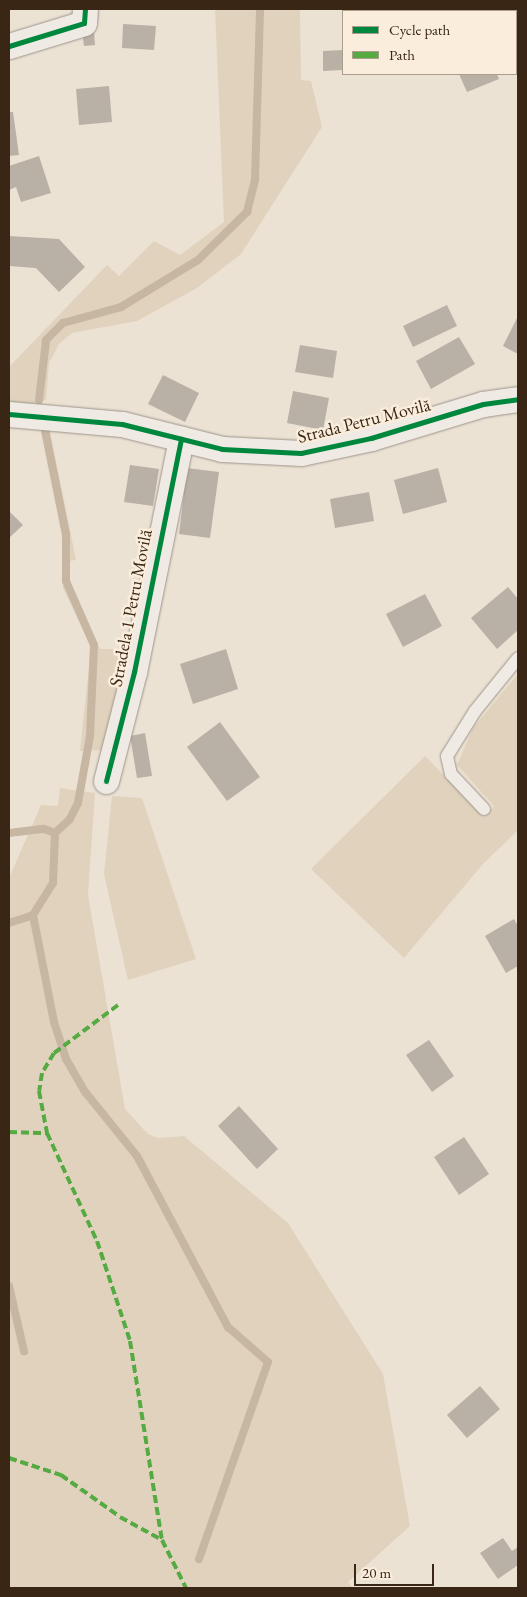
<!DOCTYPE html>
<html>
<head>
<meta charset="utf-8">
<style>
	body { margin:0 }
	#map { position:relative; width:527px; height:1597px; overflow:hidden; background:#ece2d4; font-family:"EB Garamond",serif }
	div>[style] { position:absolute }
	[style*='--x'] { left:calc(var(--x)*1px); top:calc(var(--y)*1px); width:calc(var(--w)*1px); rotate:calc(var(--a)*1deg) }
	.green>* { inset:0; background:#e0d2bd }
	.stream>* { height:8px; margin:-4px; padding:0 4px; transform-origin:4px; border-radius:4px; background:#c6b6a2 }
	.building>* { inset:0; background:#b9b0a6 }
	.roads { filter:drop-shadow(0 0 1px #9d948a) drop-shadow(0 0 1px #9d948a) }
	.service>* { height:12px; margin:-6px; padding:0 6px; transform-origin:6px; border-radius:6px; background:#efeae3 }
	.minor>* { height:25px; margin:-12.5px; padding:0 12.5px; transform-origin:12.5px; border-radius:12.5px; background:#efeae3 }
	.quiet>* { height:4px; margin-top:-2px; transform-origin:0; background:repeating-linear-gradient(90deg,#55aa42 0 8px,transparent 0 12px) }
	.cycleway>* { height:5px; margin:-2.5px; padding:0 2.5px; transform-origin:2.5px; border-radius:2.5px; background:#00873e }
	span { translate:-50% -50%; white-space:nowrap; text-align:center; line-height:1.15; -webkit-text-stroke:5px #faeddc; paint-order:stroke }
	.street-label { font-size:18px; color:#392615 }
	.frame { position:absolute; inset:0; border:10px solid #392615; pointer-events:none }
	.legend { position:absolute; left:342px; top:10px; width:175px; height:65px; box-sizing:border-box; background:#faeddc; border:1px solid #ad9d8c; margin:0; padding:6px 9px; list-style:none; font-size:15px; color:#392615 }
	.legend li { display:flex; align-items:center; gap:10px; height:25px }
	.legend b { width:25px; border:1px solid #ad9d8c }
	.scale { position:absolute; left:354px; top:1564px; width:80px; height:22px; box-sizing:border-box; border:2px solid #392615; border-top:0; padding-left:6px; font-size:15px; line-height:18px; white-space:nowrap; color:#392615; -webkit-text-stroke:4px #faeddc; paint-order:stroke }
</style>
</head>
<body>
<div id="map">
	<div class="green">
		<i style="clip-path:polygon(215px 9px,300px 9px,301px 80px,311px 81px,322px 127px,241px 254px,197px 288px,137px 321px,72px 333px,59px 344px,49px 363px,46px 400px,24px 407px,9px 405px,9px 367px,107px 265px,119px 276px,154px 241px,180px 255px,224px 222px)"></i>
		<i style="clip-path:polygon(50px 431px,76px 560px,69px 561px,70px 582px,100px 649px,129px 649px,104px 750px,80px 751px,91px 647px,63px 588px,62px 537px,41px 432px)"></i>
		<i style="clip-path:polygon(518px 674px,518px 830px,482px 865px,404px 958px,311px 869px,425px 756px,485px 817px,494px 806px,457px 765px,473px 728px)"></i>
		<i style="clip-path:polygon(60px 788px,95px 793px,88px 895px,125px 1109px,148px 1134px,158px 1138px,184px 1136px,288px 1223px,383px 1374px,410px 1526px,348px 1582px,353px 1588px,9px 1588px,9px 878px,41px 805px,58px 806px)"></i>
		<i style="clip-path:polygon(112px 796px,142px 798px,196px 959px,128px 980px,104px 874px)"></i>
	</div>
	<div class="stream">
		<i style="--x:39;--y:400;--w:60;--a:-83.3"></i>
		<i style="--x:46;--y:340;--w:24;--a:-45"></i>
		<i style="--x:63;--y:323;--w:60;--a:-15.4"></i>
		<i style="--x:121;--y:307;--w:90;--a:-31.4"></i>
		<i style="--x:198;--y:260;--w:69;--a:-44.4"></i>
		<i style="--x:247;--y:212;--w:34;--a:-76"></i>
		<i style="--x:255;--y:179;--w:170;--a:-88.3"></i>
		<i style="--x:45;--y:430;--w:106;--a:78.6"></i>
		<i style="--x:66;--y:534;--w:47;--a:90"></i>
		<i style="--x:66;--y:581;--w:70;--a:66.4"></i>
		<i style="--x:94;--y:645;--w:91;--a:92.5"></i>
		<i style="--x:90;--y:736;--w:68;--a:100.2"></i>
		<i style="--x:78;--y:803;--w:18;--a:117"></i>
		<i style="--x:70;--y:819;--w:21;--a:137"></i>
		<i style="--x:55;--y:833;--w:50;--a:92.3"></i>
		<i style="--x:53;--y:883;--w:38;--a:122"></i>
		<i style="--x:33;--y:915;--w:109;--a:78.9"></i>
		<i style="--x:54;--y:1022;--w:39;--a:72"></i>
		<i style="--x:66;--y:1059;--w:39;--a:60"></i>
		<i style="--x:86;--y:1093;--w:81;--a:51"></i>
		<i style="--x:137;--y:1156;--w:194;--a:62"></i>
		<i style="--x:228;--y:1327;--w:53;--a:41.2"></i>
		<i style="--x:268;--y:1362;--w:209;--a:109.3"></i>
		<i style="--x:9;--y:833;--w:35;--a:-7"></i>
		<i style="--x:44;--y:829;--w:12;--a:20"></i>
		<i style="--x:9;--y:923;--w:25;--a:-18"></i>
		<i style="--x:9;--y:1286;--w:67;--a:77"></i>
	</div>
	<div class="building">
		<i style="clip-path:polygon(505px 9px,518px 9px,518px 39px,516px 11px)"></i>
		<i style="clip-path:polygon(123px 24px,156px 26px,154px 50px,122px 48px)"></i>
		<i style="clip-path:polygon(94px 31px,95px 45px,84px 46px,82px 32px)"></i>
		<i style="clip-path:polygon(343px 50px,343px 70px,323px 71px,323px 51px)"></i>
		<i style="clip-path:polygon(459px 74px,497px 74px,499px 79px,467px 92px)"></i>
		<i style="clip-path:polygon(109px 86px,112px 122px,79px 125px,76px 89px)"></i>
		<i style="clip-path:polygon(9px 112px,13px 112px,19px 155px,9px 156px)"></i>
		<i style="clip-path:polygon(39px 156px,51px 193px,21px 202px,16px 187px,9px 190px,9px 166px)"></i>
		<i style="clip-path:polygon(9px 236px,59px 239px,85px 267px,59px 292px,36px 268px,9px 266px)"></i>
		<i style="clip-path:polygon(447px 305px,457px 326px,413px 347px,403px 326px)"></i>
		<i style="clip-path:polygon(518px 316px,518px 354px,503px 346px)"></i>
		<i style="clip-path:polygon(459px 337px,475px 364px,431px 389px,416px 361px)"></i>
		<i style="clip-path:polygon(300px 345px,337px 351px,333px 378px,295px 372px)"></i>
		<i style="clip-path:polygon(163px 375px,199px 393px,185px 422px,148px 404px)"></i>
		<i style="clip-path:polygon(293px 391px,329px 398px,323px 430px,287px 423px)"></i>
		<i style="clip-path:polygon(130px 465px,159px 469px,153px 506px,124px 502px)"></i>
		<i style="clip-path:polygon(187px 468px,219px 472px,210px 538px,179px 534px)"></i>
		<i style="clip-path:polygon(438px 468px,447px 502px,403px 514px,394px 480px)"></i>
		<i style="clip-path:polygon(369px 492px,374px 521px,335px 528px,330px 499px)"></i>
		<i style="clip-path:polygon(9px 511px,23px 525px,9px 538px)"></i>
		<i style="clip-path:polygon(508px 587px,518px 599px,518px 630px,497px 649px,471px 618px)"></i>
		<i style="clip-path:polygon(425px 594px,442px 626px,403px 647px,386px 614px)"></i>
		<i style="clip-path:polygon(226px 649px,238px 689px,193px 704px,180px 664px)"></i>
		<i style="clip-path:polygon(220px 722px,260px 777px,227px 801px,187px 747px)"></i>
		<i style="clip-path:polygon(145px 733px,152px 776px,137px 778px,130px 736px)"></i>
		<i style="clip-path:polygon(514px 919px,518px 926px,518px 966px,506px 973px,485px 936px)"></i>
		<i style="clip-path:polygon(429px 1040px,454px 1076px,432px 1092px,406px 1055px)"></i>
		<i style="clip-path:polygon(239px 1106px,278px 1149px,257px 1169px,218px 1126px)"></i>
		<i style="clip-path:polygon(464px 1137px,489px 1174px,459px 1195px,434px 1157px)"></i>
		<i style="clip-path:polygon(480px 1386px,500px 1409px,467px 1438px,447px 1415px)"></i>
		<i style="clip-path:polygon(503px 1538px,512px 1551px,518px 1547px,518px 1565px,498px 1579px,480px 1553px)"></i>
	</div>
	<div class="roads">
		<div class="service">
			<i style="--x:484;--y:809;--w:48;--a:-133.3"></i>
			<i style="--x:451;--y:774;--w:18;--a:-103"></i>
			<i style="--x:447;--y:756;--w:53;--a:-58.1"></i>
			<i style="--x:475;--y:711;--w:68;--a:-50.9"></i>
		</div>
		<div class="minor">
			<i style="--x:9;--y:46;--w:78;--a:-17"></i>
			<i style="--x:84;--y:23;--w:14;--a:-86"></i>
			<i style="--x:9;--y:414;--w:113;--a:5.1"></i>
			<i style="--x:122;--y:424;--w:103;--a:14"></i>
			<i style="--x:222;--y:449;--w:79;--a:2.9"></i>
			<i style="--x:301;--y:453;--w:72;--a:-12.1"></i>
			<i style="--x:371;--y:438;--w:117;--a:-16.9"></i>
			<i style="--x:483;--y:404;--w:35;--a:-8"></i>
			<i style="--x:106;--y:781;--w:113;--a:-75.6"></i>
			<i style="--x:134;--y:672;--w:238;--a:-78.6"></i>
		</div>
	</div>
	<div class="quiet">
		<i style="--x:118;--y:1005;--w:80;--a:143.1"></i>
		<i style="--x:54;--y:1053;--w:23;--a:121"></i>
		<i style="--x:42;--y:1073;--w:18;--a:99"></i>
		<i style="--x:39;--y:1091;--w:43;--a:79.2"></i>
		<i style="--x:47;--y:1133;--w:119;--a:65.2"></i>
		<i style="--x:97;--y:1241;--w:105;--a:71.7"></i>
		<i style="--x:130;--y:1341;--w:202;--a:80.9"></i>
		<i style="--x:162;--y:1540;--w:54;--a:63.4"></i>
		<i style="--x:9;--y:1132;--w:38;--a:2"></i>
		<i style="--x:9;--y:1458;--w:55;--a:18.1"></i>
		<i style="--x:61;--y:1475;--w:72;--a:35.4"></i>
		<i style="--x:120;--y:1517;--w:48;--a:28.7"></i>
	</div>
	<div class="cycleway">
		<i style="--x:9;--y:46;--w:78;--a:-17"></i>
		<i style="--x:84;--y:23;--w:14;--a:-86"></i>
		<i style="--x:9;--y:414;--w:113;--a:5.1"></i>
		<i style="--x:122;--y:424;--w:103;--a:14"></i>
		<i style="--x:222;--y:449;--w:79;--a:2.9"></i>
		<i style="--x:301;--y:453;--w:72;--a:-12.1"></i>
		<i style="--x:371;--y:438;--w:117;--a:-16.9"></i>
		<i style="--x:483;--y:404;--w:35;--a:-8"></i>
		<i style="--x:106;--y:781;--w:113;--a:-75.6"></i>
		<i style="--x:134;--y:672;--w:238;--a:-78.6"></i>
	</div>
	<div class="street-label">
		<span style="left:364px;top:421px;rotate:-14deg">Strada Petru Movilă</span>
		<span style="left:131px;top:608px;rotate:-79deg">Stradela 1 Petru Movilă</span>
	</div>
	<div class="frame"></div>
	<ul class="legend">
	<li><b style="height:6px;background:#00873e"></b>Cycle path</li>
	<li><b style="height:6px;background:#55aa42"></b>Path</li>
	</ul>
	<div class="scale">20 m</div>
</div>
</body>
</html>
